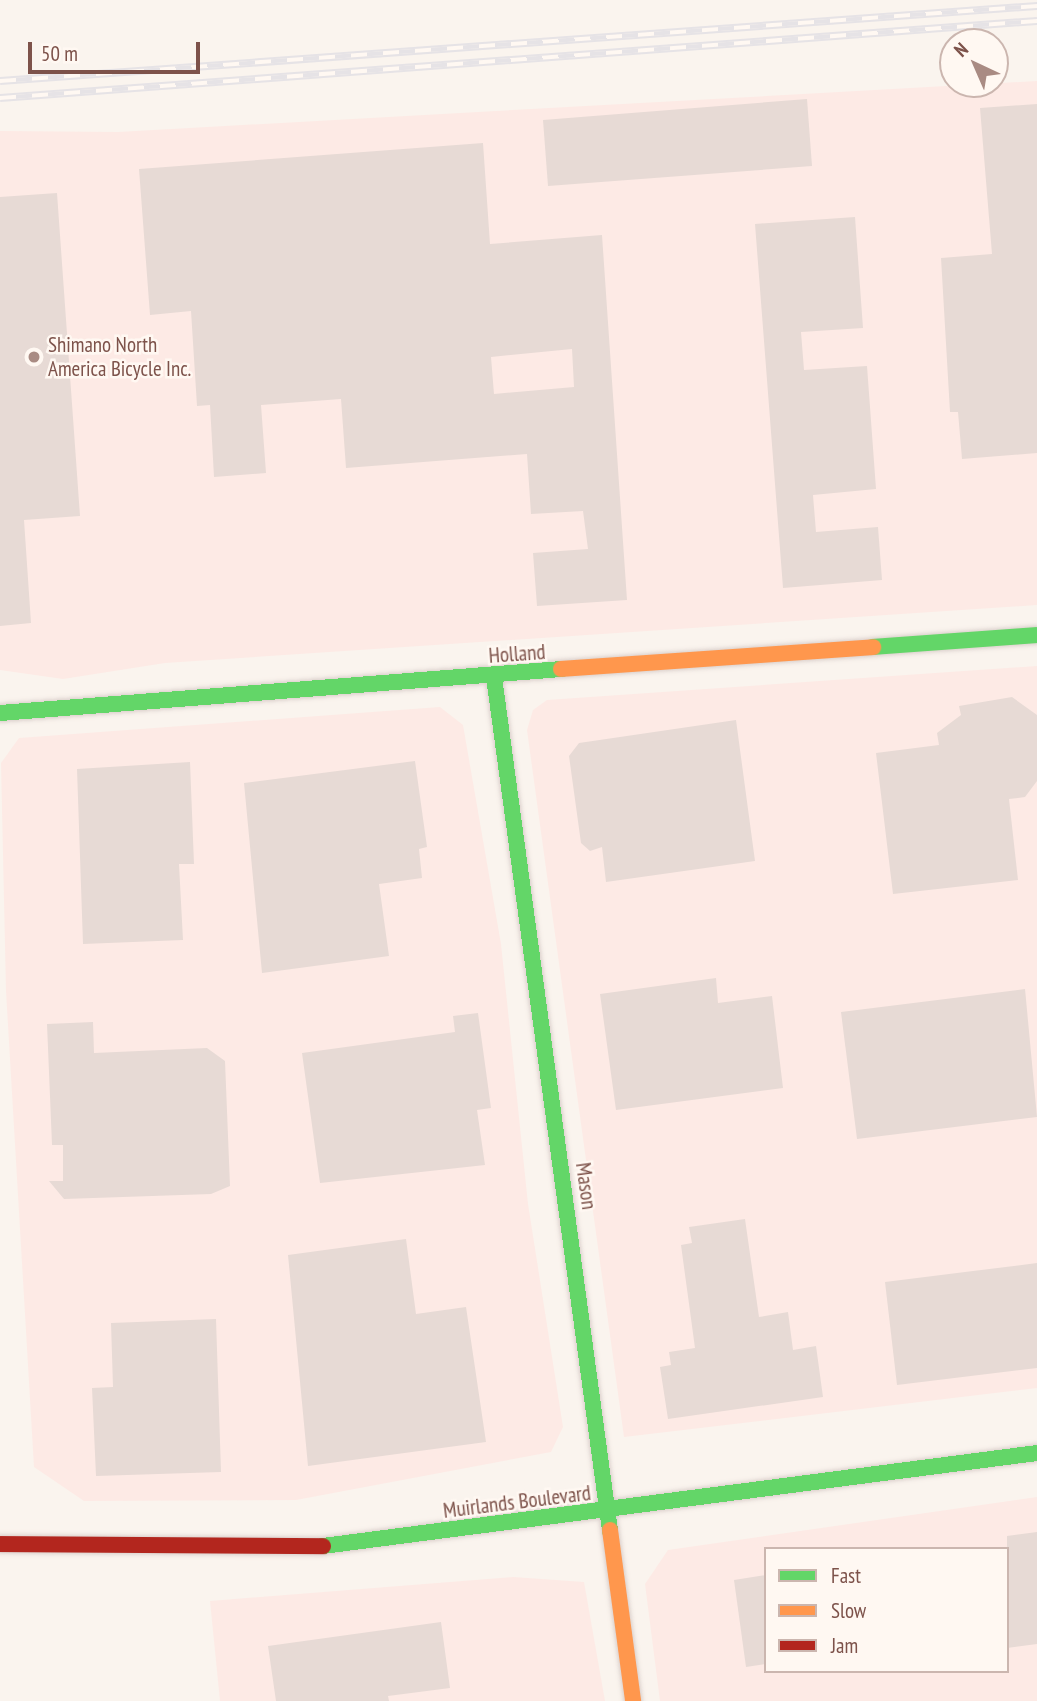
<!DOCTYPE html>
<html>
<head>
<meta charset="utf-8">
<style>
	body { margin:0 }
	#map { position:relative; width:1037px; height:1701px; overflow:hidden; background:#faf4ee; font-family:"PT Sans Narrow",sans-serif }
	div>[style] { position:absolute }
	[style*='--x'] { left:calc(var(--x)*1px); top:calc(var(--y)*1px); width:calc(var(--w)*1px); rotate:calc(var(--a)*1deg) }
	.commercial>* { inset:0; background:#fdeae5 }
	.building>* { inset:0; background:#e7dad5 }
	.roads { filter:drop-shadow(0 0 2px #dbd0cc) drop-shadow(0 0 2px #dbd0cc) }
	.fast>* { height:16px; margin:-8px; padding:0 8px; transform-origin:8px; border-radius:8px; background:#63d668 }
	.slow>* { height:16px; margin:-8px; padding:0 8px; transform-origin:8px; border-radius:8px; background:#ff974d }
	.jam>* { height:16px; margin:-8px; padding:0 8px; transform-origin:8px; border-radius:8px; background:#b3261e }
	.rail>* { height:8px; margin-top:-4px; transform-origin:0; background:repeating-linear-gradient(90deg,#fff8f2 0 16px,#e6e3e6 0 32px); box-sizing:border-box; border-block:2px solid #e6e3e6 }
	.dots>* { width:19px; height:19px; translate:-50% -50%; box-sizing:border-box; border:4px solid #fff8f2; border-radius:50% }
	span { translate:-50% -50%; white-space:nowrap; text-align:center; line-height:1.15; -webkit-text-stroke:5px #fff8f2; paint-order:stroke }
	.poi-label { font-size:21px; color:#7d524a }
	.left { translate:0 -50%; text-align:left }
	.street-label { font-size:21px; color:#7d524a }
	.legend { position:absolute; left:764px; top:1547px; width:245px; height:126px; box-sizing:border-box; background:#fff8f2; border:2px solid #cbb6af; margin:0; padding:9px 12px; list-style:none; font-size:21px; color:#7d524a }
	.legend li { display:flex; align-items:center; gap:14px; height:35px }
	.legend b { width:35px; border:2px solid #cbb6af }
	.north { position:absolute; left:939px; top:28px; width:70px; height:70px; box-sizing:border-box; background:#fff8f2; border:2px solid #cbb6af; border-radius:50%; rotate:316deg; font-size:19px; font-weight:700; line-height:28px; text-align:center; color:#7d524a }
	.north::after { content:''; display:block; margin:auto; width:24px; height:32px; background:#a98b83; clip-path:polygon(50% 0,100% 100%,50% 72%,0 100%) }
	.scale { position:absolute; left:28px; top:42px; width:172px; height:32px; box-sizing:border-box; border:4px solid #7d524a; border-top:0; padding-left:9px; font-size:21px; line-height:24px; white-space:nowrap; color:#7d524a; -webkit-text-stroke:5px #fff8f2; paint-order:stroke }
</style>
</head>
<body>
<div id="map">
	<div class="commercial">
		<i style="clip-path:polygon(1037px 81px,1037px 605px,165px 663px,63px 679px,0 670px,0 131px,118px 132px)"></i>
		<i style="clip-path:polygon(1037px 666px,1037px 1388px,624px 1437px,527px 730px,533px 710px,547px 700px)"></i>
		<i style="clip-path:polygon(440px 707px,463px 725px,501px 944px,528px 1204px,563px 1427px,551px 1452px,296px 1500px,84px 1501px,34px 1467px,6px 991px,1px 763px,19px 738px)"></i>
		<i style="clip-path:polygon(evenodd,1037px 1497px,1037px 1701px,660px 1701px,645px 1584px,668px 1550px,1037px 1497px,766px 1549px,1007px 1549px,1007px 1671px,766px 1671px,766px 1549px)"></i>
		<i style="clip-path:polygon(513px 1577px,584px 1582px,605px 1701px,220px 1701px,210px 1601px)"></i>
	</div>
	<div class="building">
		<i style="clip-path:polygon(807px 99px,812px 166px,548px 186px,543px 120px)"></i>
		<i style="clip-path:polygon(1037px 104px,1037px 453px,962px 459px,958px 412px,950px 412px,941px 258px,992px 254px,980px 108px)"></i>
		<i style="clip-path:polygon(evenodd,483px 143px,490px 244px,602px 235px,627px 600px,537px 606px,533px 553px,588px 549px,583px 511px,531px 514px,527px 454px,346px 468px,341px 399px,261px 405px,266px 473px,214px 477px,210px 405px,197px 406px,191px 311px,150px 315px,139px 169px,483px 143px,572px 349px,574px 387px,494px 394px,491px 357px,572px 349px)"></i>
		<i style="clip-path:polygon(57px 193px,80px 516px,24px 520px,31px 623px,0 626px,0 197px)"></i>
		<i style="clip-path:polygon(855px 217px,863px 328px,801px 332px,804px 370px,867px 366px,876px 489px,813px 495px,816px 532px,878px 527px,882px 580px,783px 588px,755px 224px)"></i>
		<i style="clip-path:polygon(1012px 697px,1037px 715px,1037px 781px,1025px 797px,1009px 799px,1018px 880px,893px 894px,876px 753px,939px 745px,937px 733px,961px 715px,959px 706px)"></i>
		<i style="clip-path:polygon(736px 720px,755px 861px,606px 882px,602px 847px,590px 851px,581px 843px,569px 756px,579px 743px)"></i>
		<i style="clip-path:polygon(415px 761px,427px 847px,419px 849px,422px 878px,379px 884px,389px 956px,262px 973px,244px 783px)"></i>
		<i style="clip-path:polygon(190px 762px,194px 864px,179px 864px,183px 940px,83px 944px,77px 769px)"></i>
		<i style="clip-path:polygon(716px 978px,718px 1003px,772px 996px,783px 1088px,616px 1110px,600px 994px)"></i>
		<i style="clip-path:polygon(1025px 989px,1037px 1117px,857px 1139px,841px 1012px)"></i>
		<i style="clip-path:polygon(478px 1013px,491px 1108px,477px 1110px,485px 1165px,320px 1183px,302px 1053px,455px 1032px,453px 1016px)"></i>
		<i style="clip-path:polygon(93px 1022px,94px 1053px,207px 1048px,225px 1061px,230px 1186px,211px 1194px,64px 1199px,49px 1181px,63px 1181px,63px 1145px,52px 1145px,47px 1024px)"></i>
		<i style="clip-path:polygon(745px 1219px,759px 1317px,788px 1312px,793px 1350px,816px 1346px,823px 1397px,668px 1419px,660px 1367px,671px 1365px,669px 1352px,695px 1348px,681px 1245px,692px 1243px,689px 1227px)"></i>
		<i style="clip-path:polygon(406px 1239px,416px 1314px,466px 1307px,486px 1442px,308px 1466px,288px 1255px)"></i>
		<i style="clip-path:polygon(1037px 1263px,1037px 1368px,897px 1385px,885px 1282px)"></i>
		<i style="clip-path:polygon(216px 1319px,221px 1472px,96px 1476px,92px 1388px,113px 1387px,111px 1323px)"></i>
		<i style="clip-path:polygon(1037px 1532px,1037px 1644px,1007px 1648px,1007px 1536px)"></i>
		<i style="clip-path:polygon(766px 1575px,766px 1664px,746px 1667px,734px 1580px)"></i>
		<i style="clip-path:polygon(441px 1622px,450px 1688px,388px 1696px,389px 1701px,276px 1701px,268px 1646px)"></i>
	</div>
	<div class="roads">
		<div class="fast">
			<i style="--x:873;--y:647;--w:164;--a:-4.2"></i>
			<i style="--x:494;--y:677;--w:861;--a:82.26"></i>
			<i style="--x:0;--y:713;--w:563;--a:-4.48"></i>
			<i style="--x:323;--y:1546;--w:720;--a:-7.42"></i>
		</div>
		<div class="slow">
			<i style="--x:561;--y:669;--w:313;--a:-4"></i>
			<i style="--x:610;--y:1530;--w:173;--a:82.3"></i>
		</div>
		<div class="jam">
			<i style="--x:0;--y:1544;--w:323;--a:0.4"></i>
		</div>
	</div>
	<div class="rail">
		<i style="--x:0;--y:81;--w:1040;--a:-4.14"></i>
		<i style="--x:0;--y:98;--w:1040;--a:-4.25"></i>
	</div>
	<div class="dots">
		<i style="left:34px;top:357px;background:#a98b83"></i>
	</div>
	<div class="poi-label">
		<span class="left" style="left:48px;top:357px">Shimano North<br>America Bicycle Inc.</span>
	</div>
	<div class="street-label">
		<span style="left:517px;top:654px;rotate:-4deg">Holland</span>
		<span style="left:586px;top:1186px;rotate:82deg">Mason</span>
		<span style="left:517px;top:1502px;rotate:-7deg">Muirlands Boulevard</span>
	</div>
	<ul class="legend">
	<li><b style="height:9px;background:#63d668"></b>Fast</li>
	<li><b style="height:9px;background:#ff974d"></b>Slow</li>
	<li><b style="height:9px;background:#b3261e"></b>Jam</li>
	</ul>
	<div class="north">N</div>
	<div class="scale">50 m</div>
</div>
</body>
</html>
